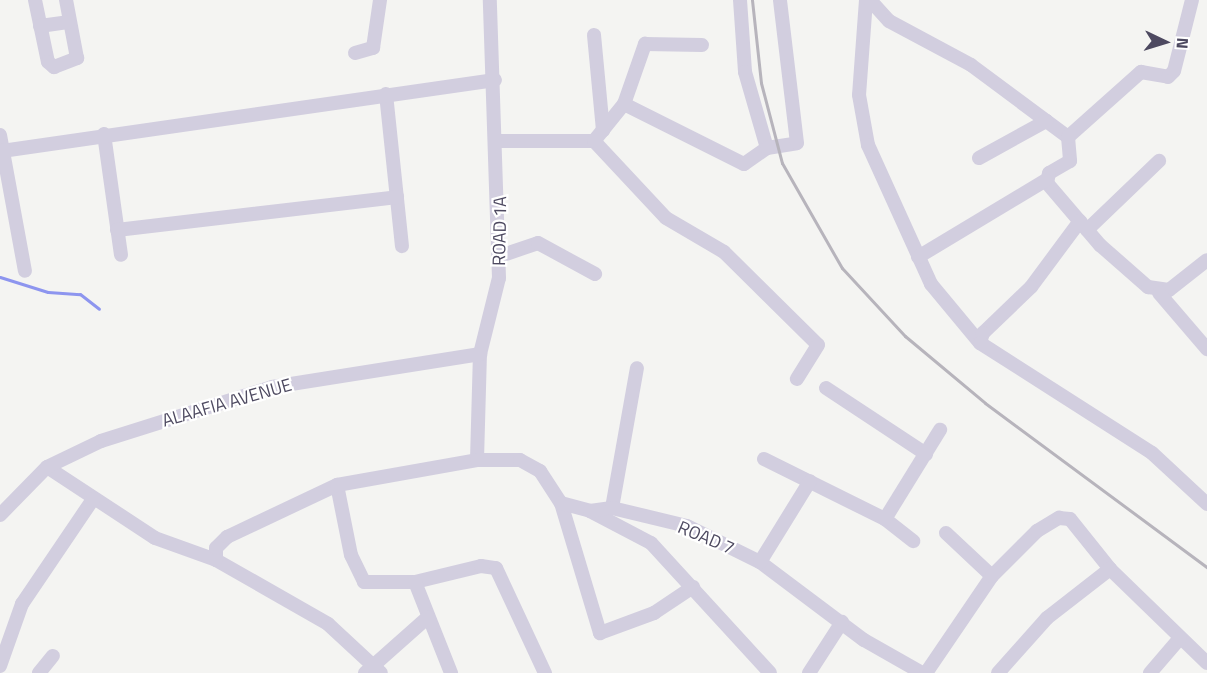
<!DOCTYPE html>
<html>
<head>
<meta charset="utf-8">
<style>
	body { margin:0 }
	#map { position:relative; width:1207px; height:673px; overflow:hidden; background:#f4f4f2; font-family:"Titillium Web",sans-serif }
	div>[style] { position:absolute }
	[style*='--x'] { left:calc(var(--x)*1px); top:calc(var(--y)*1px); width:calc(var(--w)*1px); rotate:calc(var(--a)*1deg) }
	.stream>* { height:3px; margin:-1.5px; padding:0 1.5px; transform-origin:1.5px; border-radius:1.5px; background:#8d95ef }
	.minor>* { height:14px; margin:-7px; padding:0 7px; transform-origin:7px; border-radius:7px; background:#d2cedf }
	.rail>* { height:3px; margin:-1.5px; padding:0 1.5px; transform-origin:1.5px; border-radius:1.5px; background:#b7b4bc }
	span { translate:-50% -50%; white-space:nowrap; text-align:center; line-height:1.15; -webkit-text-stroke:4.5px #fff; paint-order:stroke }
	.street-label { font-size:18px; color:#4d4960 }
	.north { position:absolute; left:1135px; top:12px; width:60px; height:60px; -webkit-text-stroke:4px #fff; paint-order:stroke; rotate:94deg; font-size:16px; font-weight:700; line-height:24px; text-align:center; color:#4d4960 }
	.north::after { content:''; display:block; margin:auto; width:21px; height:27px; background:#4d4960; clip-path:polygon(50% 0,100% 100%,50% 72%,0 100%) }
</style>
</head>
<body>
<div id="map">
	<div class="stream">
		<i style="--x:0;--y:277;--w:50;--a:17.4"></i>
		<i style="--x:48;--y:292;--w:32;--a:4"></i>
		<i style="--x:80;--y:294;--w:24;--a:38"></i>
	</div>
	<div class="minor">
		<i style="--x:35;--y:0;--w:63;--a:78.2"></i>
		<i style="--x:48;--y:62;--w:8;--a:40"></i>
		<i style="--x:54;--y:67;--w:25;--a:-21"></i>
		<i style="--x:77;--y:58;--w:59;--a:-100.7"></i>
		<i style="--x:740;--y:0;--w:72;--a:86"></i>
		<i style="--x:745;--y:72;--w:79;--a:73.9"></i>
		<i style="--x:866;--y:0;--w:95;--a:94.2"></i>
		<i style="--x:859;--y:95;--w:51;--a:79.8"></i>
		<i style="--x:868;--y:145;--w:153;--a:65.6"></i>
		<i style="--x:931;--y:284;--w:77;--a:50.3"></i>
		<i style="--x:870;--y:0;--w:28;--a:48"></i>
		<i style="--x:889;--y:21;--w:93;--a:28.2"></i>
		<i style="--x:971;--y:65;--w:121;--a:36.6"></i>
		<i style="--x:1068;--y:137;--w:24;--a:85"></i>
		<i style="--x:1070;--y:161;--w:24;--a:150"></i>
		<i style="--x:1049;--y:173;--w:10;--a:101"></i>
		<i style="--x:1047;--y:183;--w:82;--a:49.5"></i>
		<i style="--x:1100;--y:245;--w:64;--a:41.2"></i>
		<i style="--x:1148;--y:287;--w:21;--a:8"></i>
		<i style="--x:1169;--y:290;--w:48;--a:-38.3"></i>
		<i style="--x:40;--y:26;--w:28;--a:-8"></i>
		<i style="--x:594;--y:35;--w:96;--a:84.6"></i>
		<i style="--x:355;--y:53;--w:19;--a:-16"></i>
		<i style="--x:373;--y:48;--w:49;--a:-81.7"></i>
		<i style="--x:386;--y:94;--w:153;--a:84"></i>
		<i style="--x:624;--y:104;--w:134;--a:26.6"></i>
		<i style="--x:744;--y:164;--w:28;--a:-35"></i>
		<i style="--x:767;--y:148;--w:30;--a:-9"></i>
		<i style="--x:797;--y:143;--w:144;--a:-96.8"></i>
		<i style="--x:104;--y:134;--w:122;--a:82"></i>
		<i style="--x:0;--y:135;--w:138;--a:79.6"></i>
		<i style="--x:1068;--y:137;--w:98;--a:-41.7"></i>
		<i style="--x:1141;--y:72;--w:27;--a:10"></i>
		<i style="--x:1168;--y:77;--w:8;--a:-45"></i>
		<i style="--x:1174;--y:71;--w:73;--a:-75.8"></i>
		<i style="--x:499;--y:141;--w:95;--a:0"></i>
		<i style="--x:594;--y:141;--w:105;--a:46.9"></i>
		<i style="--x:666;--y:218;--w:67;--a:30.4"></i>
		<i style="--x:724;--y:252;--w:132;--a:44.7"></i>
		<i style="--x:818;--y:345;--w:40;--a:122"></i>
		<i style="--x:594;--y:141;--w:48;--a:-51"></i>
		<i style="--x:624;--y:104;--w:64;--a:-70.7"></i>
		<i style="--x:645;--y:44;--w:57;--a:1"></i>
		<i style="--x:2;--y:151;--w:498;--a:-8.2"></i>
		<i style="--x:979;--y:158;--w:77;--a:-28.9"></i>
		<i style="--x:1080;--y:221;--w:82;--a:126.6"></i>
		<i style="--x:1031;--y:287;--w:66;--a:136.2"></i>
		<i style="--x:983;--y:333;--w:10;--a:107"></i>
		<i style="--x:980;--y:343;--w:204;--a:32.6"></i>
		<i style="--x:1152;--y:453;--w:75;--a:42.8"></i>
		<i style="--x:117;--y:230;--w:282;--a:-6.7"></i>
		<i style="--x:1087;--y:230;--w:100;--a:-43.8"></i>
		<i style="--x:500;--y:256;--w:40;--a:-18.9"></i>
		<i style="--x:538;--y:243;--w:65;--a:28.5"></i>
		<i style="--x:918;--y:257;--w:149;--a:-31"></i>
		<i style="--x:1159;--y:293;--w:74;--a:49.4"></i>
		<i style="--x:826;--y:388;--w:120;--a:33.4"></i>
		<i style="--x:764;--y:459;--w:135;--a:26.4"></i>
		<i style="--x:885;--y:519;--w:36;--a:38"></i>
		<i style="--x:477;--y:460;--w:106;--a:-88.4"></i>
		<i style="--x:480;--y:354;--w:78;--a:-76"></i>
		<i style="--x:499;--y:278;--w:278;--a:-91.9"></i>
		<i style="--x:47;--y:467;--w:129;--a:33.3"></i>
		<i style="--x:155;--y:538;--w:65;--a:19.8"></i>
		<i style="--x:216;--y:560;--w:129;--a:29.7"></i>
		<i style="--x:328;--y:624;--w:72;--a:42.8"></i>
		<i style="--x:337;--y:485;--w:71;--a:78.7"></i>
		<i style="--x:351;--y:555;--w:30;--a:64"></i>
		<i style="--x:364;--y:582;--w:51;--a:0"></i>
		<i style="--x:415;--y:582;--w:68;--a:-13.6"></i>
		<i style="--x:481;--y:566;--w:15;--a:8"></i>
		<i style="--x:496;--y:568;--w:116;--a:65"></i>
		<i style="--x:561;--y:503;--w:136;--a:73.3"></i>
		<i style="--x:600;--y:633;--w:58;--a:-20.3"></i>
		<i style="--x:654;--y:613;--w:47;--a:-33.7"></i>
		<i style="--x:612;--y:508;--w:142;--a:-79.9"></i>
		<i style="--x:590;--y:511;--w:69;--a:27.7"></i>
		<i style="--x:651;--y:543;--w:176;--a:47.5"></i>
		<i style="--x:0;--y:515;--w:67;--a:-45.6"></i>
		<i style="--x:47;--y:467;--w:60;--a:-25.7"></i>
		<i style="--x:101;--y:441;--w:179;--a:-17.5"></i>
		<i style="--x:272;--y:387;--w:211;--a:-9"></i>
		<i style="--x:885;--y:519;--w:105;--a:-58.3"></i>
		<i style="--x:946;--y:533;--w:63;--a:43.1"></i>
		<i style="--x:216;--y:560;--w:12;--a:-90"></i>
		<i style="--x:216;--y:548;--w:16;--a:-45"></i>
		<i style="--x:227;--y:537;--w:122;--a:-25.3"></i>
		<i style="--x:337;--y:485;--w:142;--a:-10.1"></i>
		<i style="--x:477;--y:460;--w:43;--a:0"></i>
		<i style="--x:520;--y:460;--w:23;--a:29"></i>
		<i style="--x:540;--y:471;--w:38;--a:57"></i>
		<i style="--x:561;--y:503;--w:30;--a:15"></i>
		<i style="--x:590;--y:511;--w:22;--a:-8"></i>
		<i style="--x:612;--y:508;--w:77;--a:13.5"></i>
		<i style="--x:687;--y:526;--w:81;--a:26.3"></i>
		<i style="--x:760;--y:562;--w:130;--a:36.9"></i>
		<i style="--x:864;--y:640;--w:67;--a:29.6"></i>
		<i style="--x:760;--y:562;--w:95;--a:-58.3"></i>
		<i style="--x:415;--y:582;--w:98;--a:68.4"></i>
		<i style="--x:0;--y:666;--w:66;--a:-70.5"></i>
		<i style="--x:22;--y:604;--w:127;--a:-55.9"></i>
		<i style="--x:39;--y:673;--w:22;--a:-51"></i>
		<i style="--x:365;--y:673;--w:84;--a:-41.6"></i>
		<i style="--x:809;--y:673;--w:61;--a:-57.1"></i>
		<i style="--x:926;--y:673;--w:117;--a:-55.8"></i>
		<i style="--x:992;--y:576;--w:64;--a:-45"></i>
		<i style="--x:1037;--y:531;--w:26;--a:-31"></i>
		<i style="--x:1059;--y:518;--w:11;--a:5"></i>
		<i style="--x:1070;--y:519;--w:64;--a:51.3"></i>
		<i style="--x:1110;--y:569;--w:135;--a:44.1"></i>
		<i style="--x:998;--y:673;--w:74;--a:-48.3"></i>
		<i style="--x:1047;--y:618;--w:80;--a:-37.9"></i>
		<i style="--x:1150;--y:673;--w:46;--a:-49.4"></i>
	</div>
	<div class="rail">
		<i style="--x:752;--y:0;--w:83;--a:83.8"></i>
		<i style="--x:761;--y:83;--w:83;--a:75.3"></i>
		<i style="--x:782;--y:163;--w:121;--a:60.3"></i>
		<i style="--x:842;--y:268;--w:93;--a:47.2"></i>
		<i style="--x:905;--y:336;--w:104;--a:39.9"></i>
		<i style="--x:985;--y:403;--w:276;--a:36.5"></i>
	</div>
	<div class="street-label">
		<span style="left:500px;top:231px;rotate:-89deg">ROAD 1A</span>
		<span style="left:227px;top:403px;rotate:-16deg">ALAAFIA AVENUE</span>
		<span style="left:706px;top:538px;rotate:23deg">ROAD 7</span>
	</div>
	<div class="north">N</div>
</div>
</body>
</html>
